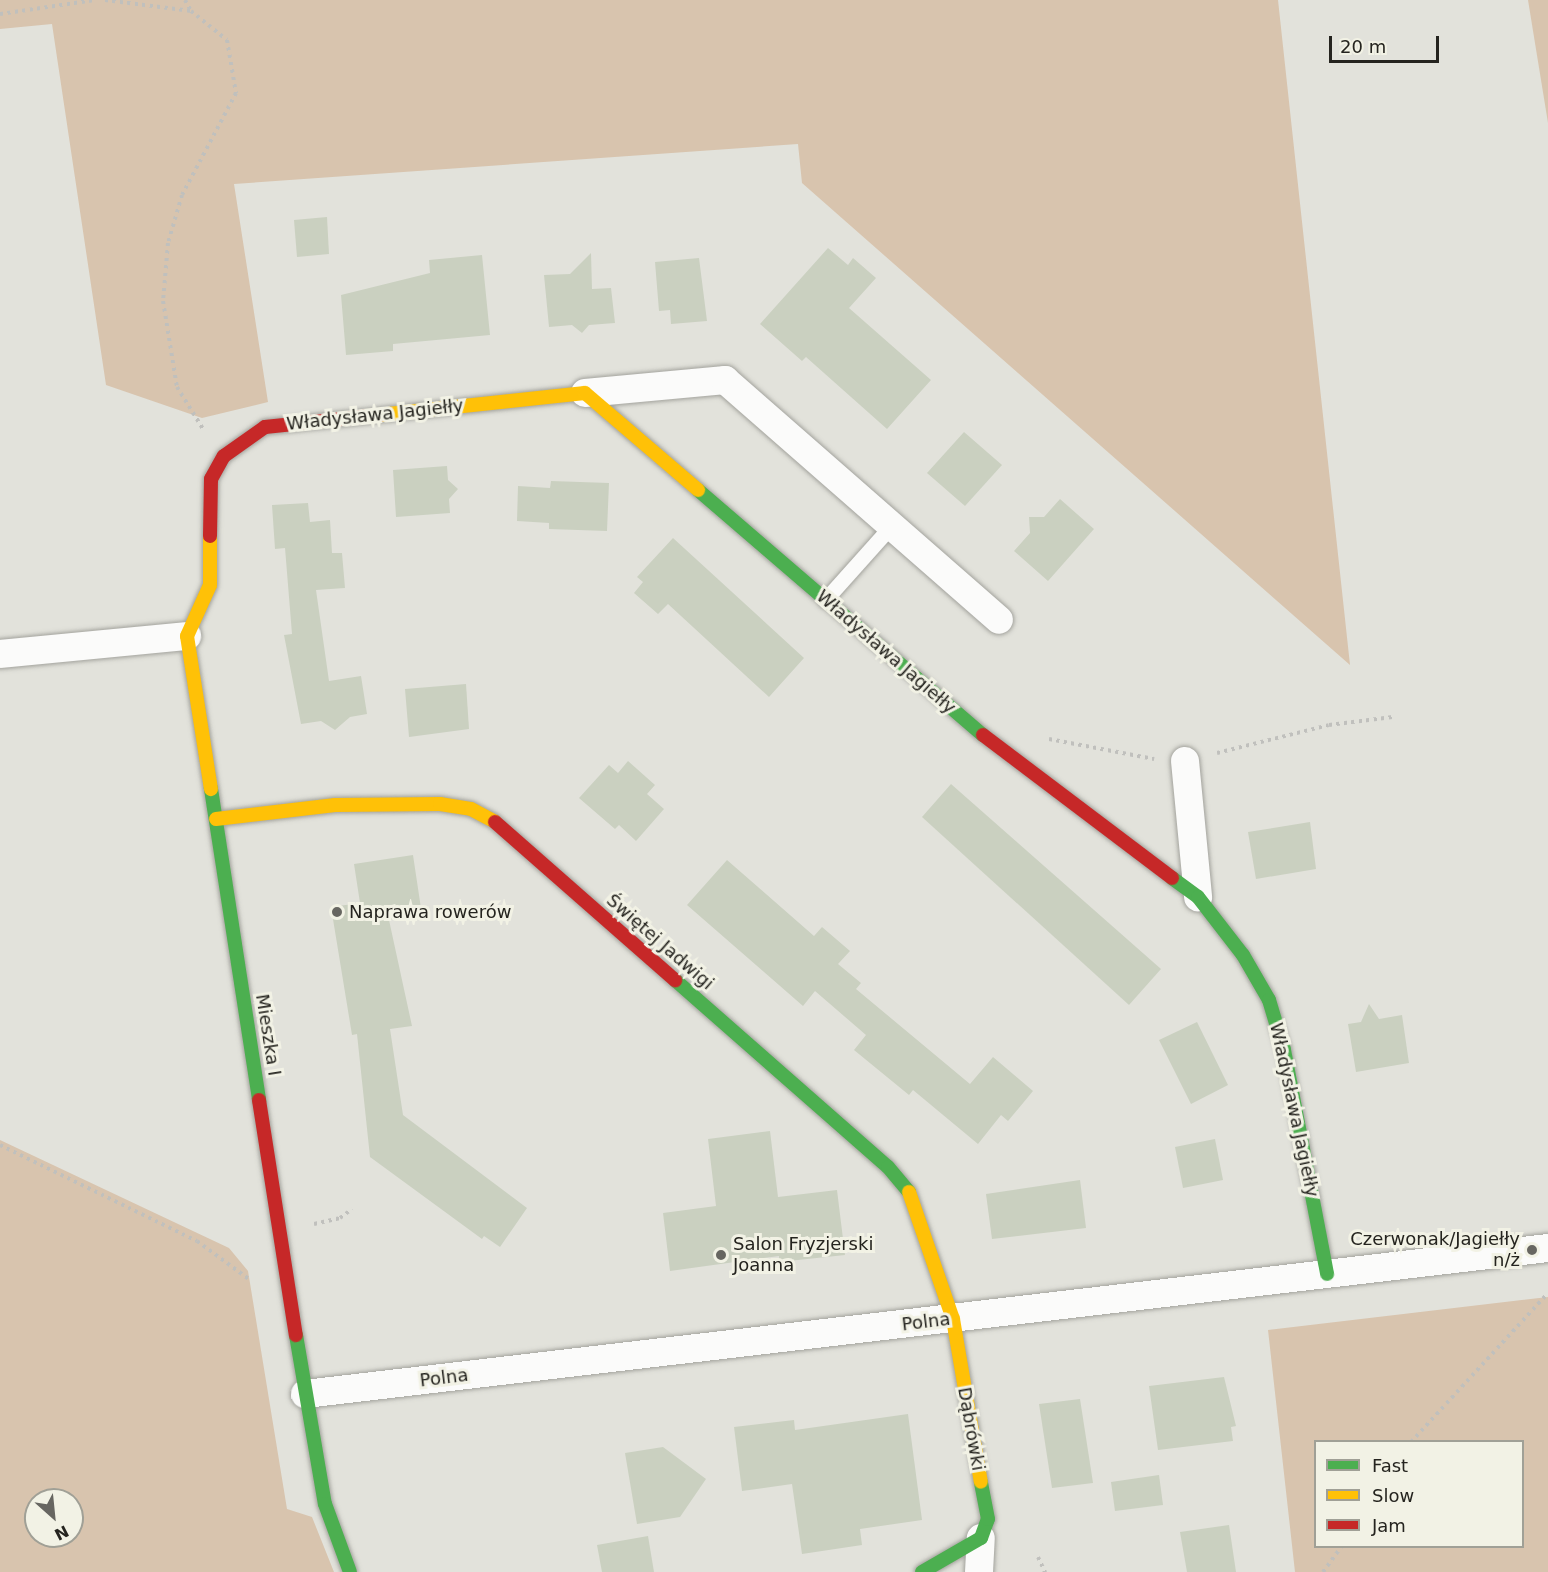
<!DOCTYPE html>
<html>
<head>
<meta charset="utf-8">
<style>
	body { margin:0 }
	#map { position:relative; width:1548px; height:1572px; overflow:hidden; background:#e2e2db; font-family:"DejaVu Sans",sans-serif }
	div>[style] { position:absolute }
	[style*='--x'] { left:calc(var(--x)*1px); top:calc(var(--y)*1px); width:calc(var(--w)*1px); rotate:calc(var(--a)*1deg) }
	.green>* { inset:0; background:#d8c4ae }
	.building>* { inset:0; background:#cad0c0 }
	.path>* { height:4px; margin-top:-2px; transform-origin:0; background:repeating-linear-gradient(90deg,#c0c0bd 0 3px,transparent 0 7.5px) }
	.roads { filter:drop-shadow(0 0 2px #a3a39d) drop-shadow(0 0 2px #a3a39d) }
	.lane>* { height:15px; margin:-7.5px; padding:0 7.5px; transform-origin:7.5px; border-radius:7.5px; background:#fbfbfa }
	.street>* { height:28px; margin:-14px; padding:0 14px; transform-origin:14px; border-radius:14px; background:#fbfbfa }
	.fast>* { height:14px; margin:-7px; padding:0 7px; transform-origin:7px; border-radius:7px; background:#4caf50 }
	.slow>* { height:14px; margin:-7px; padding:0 7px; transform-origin:7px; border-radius:7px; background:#ffc107 }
	.jam>* { height:14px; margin:-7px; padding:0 7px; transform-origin:7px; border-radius:7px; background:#c62828 }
	.dots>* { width:16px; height:16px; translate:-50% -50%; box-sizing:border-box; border:3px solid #f2f2e5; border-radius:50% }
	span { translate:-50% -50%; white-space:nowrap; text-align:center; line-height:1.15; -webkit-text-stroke:6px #f2f2e5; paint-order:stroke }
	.street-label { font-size:18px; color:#25241f }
	.poi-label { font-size:18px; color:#25241f }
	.left { translate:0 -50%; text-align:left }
	.right { translate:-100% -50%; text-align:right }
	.legend { position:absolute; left:1314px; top:1440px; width:210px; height:108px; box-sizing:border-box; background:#f2f2e5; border:2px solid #a0a096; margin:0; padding:8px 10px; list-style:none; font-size:18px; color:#25241f }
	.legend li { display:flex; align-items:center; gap:12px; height:30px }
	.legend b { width:30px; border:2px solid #a0a096 }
	.north { position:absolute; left:24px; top:1488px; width:60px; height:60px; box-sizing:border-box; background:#f2f2e5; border:2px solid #a0a096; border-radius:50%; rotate:153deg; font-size:16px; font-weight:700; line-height:24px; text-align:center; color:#25241f }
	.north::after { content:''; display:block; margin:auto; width:21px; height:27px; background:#676661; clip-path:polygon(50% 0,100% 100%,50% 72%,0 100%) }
	.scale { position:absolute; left:1329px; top:36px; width:110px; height:27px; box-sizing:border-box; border:3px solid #25241f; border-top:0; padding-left:8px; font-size:18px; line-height:21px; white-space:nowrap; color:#25241f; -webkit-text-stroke:4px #f2f2e5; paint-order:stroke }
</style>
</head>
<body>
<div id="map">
	<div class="green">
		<i style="clip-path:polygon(0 0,1278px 0,1350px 665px,802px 183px,798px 144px,234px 184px,268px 402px,202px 418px,106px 385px,52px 24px,0 29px)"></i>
		<i style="clip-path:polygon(1528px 0,1548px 0,1548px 123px)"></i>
		<i style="clip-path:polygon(evenodd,0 1140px,229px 1248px,248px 1271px,287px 1509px,312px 1517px,334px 1572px,0 1572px,0 1140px,36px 1500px,72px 1500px,72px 1536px,36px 1536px,36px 1500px)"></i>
		<i style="clip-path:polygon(evenodd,1548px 1297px,1548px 1572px,1295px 1572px,1268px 1330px,1548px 1297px,1316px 1442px,1522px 1442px,1522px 1546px,1316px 1546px,1316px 1442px)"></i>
	</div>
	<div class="building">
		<i style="clip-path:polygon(327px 217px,329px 254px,297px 257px,294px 220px)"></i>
		<i style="clip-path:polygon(828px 248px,848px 265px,853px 258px,876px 278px,849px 308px,931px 380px,887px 429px,806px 357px,802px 361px,760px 324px)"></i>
		<i style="clip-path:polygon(591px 253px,592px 289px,611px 288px,615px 323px,589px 325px,582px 333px,572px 325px,549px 327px,544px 275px,570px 274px)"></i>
		<i style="clip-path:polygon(482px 255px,490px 335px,393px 344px,393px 351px,346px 355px,341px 295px,430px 273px,429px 260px)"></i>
		<i style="clip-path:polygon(699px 258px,707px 321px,671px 324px,670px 310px,659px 311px,655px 262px)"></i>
		<i style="clip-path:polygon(964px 432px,1002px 465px,965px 506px,927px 473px)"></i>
		<i style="clip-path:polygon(447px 466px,448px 480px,458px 489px,449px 499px,450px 513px,396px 517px,393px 470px)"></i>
		<i style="clip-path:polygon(551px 481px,609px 483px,607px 531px,549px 529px,549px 523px,517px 521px,518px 486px,550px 488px)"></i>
		<i style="clip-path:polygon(1060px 499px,1094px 529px,1048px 581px,1014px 551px,1030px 533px,1029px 517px,1044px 517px)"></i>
		<i style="clip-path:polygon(308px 503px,310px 522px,330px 520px,332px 553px,342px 553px,345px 588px,316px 590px,329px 681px,361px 676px,367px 714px,350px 717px,335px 730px,321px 721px,301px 724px,284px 635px,292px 634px,285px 548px,275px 549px,272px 505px)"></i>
		<i style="clip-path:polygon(673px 538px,804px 658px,769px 697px,668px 604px,658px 614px,634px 593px,643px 582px,637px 577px)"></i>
		<i style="clip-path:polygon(466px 684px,469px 729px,409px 737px,405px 689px)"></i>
		<i style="clip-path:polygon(628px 761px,655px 785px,647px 794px,664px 809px,636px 841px,619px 825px,615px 829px,579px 798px,609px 765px,618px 773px)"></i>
		<i style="clip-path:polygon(951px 784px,1161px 969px,1129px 1005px,922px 817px)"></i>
		<i style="clip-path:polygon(1310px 822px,1316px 869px,1256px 879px,1248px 832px)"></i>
		<i style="clip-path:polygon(413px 855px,422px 915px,389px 920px,412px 1026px,390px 1029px,403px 1115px,527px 1208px,500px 1247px,484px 1236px,482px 1239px,370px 1157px,357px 1034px,352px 1035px,331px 907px,360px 903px,354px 864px)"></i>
		<i style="clip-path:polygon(727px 860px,814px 936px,822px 927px,850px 951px,838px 964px,861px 983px,856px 989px,970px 1084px,993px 1057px,1033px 1091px,1008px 1121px,1001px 1115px,978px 1144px,913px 1090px,909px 1095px,854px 1050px,866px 1035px,815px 991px,803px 1006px,687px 905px)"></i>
		<i style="clip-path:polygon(1369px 1004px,1379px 1019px,1402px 1015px,1409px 1063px,1356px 1072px,1348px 1024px,1361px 1022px)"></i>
		<i style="clip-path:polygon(1197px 1022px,1228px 1085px,1191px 1104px,1159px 1040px)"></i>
		<i style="clip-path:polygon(770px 1131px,778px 1197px,837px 1190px,845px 1255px,779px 1262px,779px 1256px,670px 1271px,663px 1213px,716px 1206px,708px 1139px)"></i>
		<i style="clip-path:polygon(1215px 1139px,1223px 1180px,1183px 1188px,1175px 1147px)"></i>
		<i style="clip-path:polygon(1080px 1180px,1086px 1228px,992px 1239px,986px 1194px)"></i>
		<i style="clip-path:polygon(1224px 1377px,1236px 1426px,1231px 1427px,1233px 1441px,1158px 1450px,1149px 1386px)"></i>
		<i style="clip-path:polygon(1080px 1399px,1093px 1483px,1052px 1488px,1039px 1404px)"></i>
		<i style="clip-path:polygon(908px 1414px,922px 1520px,860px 1529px,862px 1545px,802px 1554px,792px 1484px,742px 1491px,734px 1427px,794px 1420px,795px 1430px)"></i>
		<i style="clip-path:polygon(663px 1447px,706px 1479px,680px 1517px,637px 1524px,625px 1453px)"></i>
		<i style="clip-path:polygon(1159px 1475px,1163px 1505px,1115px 1511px,1111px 1482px)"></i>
		<i style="clip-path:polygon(1229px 1525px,1236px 1572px,1187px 1572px,1180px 1532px)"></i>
		<i style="clip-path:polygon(648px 1536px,654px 1572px,602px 1572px,597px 1545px)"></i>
	</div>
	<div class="path">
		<i style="--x:105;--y:0;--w:87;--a:7.3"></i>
		<i style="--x:191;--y:11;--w:46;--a:38.9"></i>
		<i style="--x:227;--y:40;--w:54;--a:80.4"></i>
		<i style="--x:236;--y:93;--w:115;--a:117.9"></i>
		<i style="--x:182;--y:195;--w:50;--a:106.3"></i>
		<i style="--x:168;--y:243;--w:58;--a:94.9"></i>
		<i style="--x:163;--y:301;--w:87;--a:80.8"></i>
		<i style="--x:177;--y:387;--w:49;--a:58.2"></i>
		<i style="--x:185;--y:0;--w:13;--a:61"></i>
		<i style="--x:0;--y:14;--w:96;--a:-8.4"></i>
		<i style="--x:1049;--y:739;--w:107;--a:10.8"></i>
		<i style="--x:1217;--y:753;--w:115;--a:-14"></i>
		<i style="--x:1329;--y:725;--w:64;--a:-7.1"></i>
		<i style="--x:0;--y:1145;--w:219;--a:26"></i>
		<i style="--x:197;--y:1241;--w:66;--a:36.3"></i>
		<i style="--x:314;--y:1224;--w:27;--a:-13"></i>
		<i style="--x:340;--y:1218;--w:15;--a:-37"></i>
		<i style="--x:1411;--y:1442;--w:202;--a:-47.4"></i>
		<i style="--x:1038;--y:1557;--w:17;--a:65"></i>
		<i style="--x:1323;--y:1572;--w:32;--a:-54"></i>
	</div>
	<div class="roads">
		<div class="lane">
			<i style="--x:825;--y:600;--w:101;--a:-48.2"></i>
		</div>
		<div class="street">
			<i style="--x:585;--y:393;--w:141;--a:-5.3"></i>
			<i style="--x:725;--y:380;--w:364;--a:41.2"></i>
			<i style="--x:0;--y:654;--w:188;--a:-5.5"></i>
			<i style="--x:1185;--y:761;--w:137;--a:84.5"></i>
			<i style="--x:305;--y:1394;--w:1252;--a:-6.7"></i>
			<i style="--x:979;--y:1572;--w:34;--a:-87"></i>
		</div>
		<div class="fast">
			<i style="--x:698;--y:490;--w:376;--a:40.7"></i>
			<i style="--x:211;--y:789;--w:315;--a:81.2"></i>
			<i style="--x:1172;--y:878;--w:32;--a:36"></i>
			<i style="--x:1198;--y:897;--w:73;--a:52.2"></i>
			<i style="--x:1243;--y:955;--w:52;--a:60"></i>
			<i style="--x:1269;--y:1000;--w:52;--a:73.3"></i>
			<i style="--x:1284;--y:1050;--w:228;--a:79.1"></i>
			<i style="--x:675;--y:980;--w:283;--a:41.3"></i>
			<i style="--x:888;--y:1167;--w:33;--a:50"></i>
			<i style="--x:296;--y:1335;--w:171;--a:80.3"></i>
			<i style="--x:325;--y:1504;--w:72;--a:69.8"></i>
			<i style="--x:922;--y:1572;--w:68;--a:-30"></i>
			<i style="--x:981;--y:1538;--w:20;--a:-70"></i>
			<i style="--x:988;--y:1519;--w:38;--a:-101"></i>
		</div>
		<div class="slow">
			<i style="--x:379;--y:415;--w:207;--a:-6.1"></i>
			<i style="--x:585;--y:393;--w:149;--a:40.6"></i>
			<i style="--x:210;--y:536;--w:49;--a:90"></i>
			<i style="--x:210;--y:585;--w:56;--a:114.3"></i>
			<i style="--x:187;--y:636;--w:155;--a:81.1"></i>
			<i style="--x:216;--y:819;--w:120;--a:-6.7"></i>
			<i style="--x:335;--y:805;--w:105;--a:-0.5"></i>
			<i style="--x:440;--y:804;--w:31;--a:9"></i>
			<i style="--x:471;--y:809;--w:27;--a:28"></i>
			<i style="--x:909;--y:1192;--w:134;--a:70.9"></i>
			<i style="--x:953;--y:1319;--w:165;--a:80.3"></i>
		</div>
		<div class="jam">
			<i style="--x:210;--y:536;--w:57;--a:-89"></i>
			<i style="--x:211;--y:479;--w:26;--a:-61"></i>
			<i style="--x:224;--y:456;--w:50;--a:-35.3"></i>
			<i style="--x:265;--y:427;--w:115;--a:-6"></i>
			<i style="--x:983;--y:735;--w:237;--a:37.1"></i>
			<i style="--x:495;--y:822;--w:240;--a:41.3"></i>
			<i style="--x:259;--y:1100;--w:238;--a:81.1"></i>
		</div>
	</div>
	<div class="dots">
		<i style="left:337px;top:912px;background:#676661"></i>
		<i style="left:1532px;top:1250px;background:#676661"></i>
		<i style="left:721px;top:1255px;background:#676661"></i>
	</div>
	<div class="street-label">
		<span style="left:375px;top:415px;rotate:-6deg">Władysława Jagiełły</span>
		<span style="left:886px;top:652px;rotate:41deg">Władysława Jagiełły</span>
		<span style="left:660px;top:942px;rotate:41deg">Świętej Jadwigi</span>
		<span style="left:268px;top:1035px;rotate:81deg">Mieszka I</span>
		<span style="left:1294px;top:1110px;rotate:78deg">Władysława Jagiełły</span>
		<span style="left:926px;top:1322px;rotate:-7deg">Polna</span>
		<span style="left:444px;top:1378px;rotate:-7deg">Polna</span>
		<span style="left:971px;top:1429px;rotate:80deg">Dąbrówki</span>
	</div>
	<div class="poi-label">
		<span class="left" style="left:349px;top:912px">Naprawa rowerów</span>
		<span class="right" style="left:1520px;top:1250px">Czerwonak/Jagiełły<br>n/ż</span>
		<span class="left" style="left:733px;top:1255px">Salon Fryzjerski<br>Joanna</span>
	</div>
	<ul class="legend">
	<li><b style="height:8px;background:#4caf50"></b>Fast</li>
	<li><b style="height:8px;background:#ffc107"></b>Slow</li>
	<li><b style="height:8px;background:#c62828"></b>Jam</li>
	</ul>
	<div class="north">N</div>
	<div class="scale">20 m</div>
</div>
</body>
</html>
